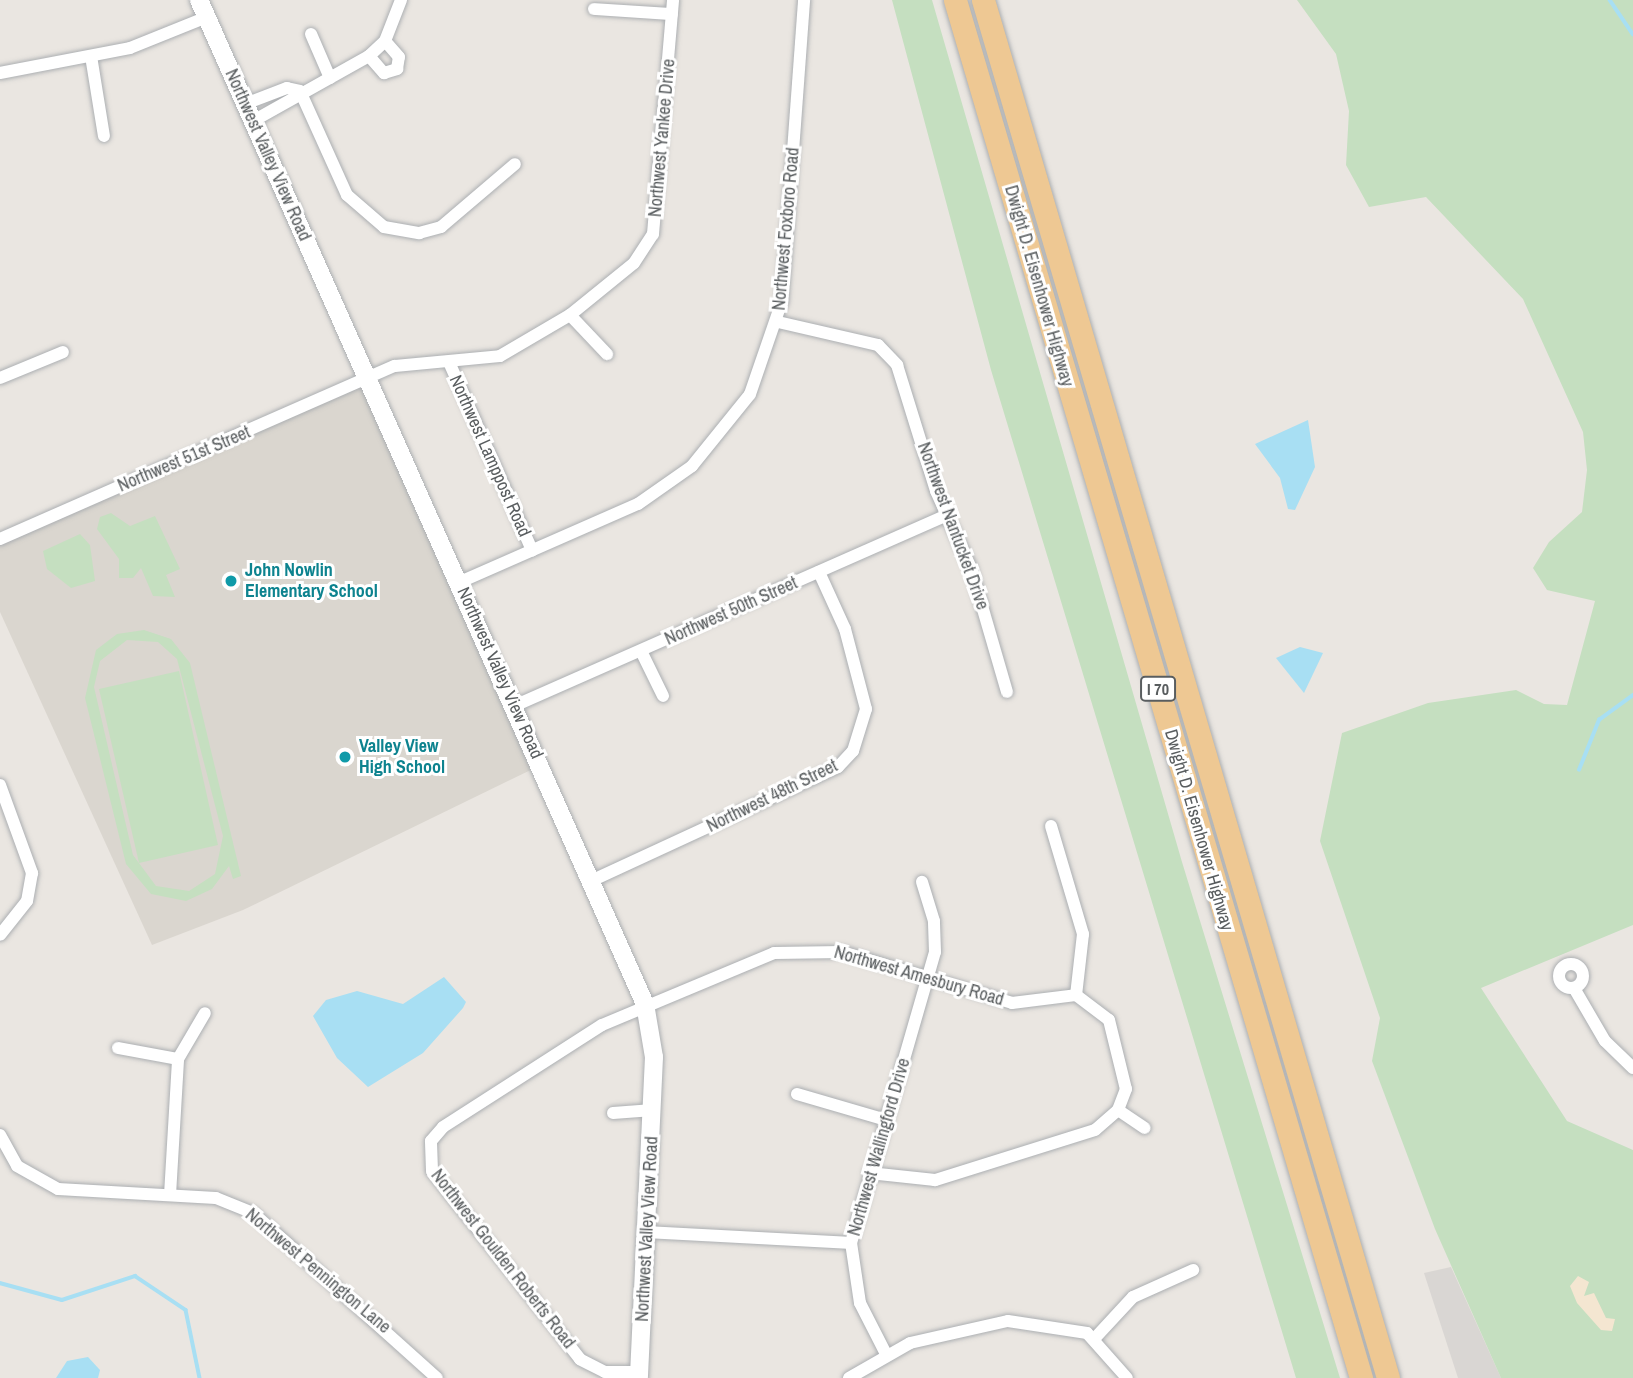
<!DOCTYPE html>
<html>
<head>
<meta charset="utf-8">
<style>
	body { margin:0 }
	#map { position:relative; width:1633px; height:1378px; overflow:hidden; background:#eae6e1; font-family:"Archivo Narrow",sans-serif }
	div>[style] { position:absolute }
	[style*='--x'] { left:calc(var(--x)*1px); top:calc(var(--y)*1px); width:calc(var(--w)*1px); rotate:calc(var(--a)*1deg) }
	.industrial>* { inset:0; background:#d9d6d3 }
	.education>* { inset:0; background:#dad6cf }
	.green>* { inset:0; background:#c5dfc0 }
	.sand>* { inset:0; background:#f4e6d1 }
	.water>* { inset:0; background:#a8dff3 }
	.stream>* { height:3.5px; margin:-1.75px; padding:0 1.75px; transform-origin:1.75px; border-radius:1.75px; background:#a8dff3 }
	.roads { filter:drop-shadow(0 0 2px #acafb2) drop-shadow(0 0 2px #acafb2) }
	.street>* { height:12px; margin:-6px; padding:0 6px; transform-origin:6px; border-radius:6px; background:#fff }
	.street>.ring { margin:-6px; padding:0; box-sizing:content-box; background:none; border:12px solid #fff; border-radius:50% }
	.secondary>* { height:18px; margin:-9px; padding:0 9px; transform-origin:9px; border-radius:9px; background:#fff }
	.highway>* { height:23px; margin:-11.5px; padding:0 11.5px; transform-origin:11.5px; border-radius:11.5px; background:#eec893 }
	.dots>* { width:19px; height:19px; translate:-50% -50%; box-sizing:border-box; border:4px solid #fff; border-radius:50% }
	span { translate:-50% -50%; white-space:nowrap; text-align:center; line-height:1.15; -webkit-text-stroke:6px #fff; paint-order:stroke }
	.shield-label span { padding:2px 5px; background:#fff; border:2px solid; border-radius:5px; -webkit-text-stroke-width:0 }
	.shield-label { font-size:16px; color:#595d5f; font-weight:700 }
	.street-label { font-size:18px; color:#595d5f }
	.culture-label { font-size:18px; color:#0d838f; font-weight:700 }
	.left { translate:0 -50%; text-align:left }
</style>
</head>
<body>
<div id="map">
	<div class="industrial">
		<i style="clip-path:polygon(1451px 1267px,1501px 1378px,1458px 1378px,1424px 1273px)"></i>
	</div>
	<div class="education">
		<i style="clip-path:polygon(367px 379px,541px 765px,243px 910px,152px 945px,0 612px,0 539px)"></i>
	</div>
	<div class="green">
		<i style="clip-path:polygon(892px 0,932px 0,1182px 862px,1340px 1378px,1296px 1378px,991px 370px)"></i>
		<i style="clip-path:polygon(1297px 0,1633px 0,1633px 925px,1481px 988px,1567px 1121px,1633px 1150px,1633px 1378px,1501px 1378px,1435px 1229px,1372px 1061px,1380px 1018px,1320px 841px,1342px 733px,1428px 703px,1516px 690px,1544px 704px,1567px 705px,1595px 601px,1547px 590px,1533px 568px,1549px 542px,1582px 512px,1587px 470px,1583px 432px,1523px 299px,1426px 197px,1369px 207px,1346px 165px,1349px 111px,1336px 54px)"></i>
		<i style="clip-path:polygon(111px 513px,130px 526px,155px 516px,180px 569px,166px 575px,175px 597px,153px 596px,141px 568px,133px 578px,119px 578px,119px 559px,97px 529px,100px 517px)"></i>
		<i style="clip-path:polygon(80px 534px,90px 545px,95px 581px,71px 588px,47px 569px,43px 551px)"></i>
		<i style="clip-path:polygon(evenodd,144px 630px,171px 639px,190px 663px,241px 876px,233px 879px,229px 866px,212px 889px,186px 901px,151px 894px,126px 864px,85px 698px,96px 650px,117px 634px,144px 630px,127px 640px,158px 642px,177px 659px,223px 836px,215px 874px,189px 891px,156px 886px,133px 855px,94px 687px,100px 661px,127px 640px)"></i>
		<i style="clip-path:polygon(179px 671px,218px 845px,139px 863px,99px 689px)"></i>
	</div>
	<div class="sand">
		<i style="clip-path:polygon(1578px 1276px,1589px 1282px,1584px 1296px,1594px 1293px,1606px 1318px,1615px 1319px,1612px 1331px,1601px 1330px,1577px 1303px,1570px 1286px)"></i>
	</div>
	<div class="water">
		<i style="clip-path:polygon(1308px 420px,1315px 467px,1295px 510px,1288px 509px,1280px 478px,1255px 444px)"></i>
		<i style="clip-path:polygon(1300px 647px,1323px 653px,1304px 693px,1276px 658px)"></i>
		<i style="clip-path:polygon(444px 977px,466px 1002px,463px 1008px,423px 1053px,368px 1087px,337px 1058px,313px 1016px,326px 1000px,357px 991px,403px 1004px)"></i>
		<i style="clip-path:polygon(88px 1357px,100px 1370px,98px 1378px,56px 1378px,67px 1361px)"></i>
	</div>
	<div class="stream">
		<i style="--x:1610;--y:0;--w:41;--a:55.9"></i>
		<i style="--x:1579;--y:770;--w:54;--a:-68.2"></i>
		<i style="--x:1599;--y:720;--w:42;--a:-36.3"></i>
		<i style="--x:0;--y:1283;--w:64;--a:15.3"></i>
		<i style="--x:62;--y:1300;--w:77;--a:-18.2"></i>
		<i style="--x:135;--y:1276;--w:61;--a:33.7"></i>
		<i style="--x:186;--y:1310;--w:69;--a:78.4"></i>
	</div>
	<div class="roads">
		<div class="street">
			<i style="--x:594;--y:9;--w:78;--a:3.7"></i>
			<i style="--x:311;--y:34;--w:48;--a:66.6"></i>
			<i style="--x:91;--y:56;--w:81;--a:80.8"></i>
			<i style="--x:369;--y:56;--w:23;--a:49"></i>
			<i style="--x:384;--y:73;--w:14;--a:-17"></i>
			<i style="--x:397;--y:69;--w:12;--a:-81"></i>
			<i style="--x:399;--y:57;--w:21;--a:-131"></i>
			<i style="--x:0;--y:73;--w:132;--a:-10.9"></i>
			<i style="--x:130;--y:48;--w:83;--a:-21.9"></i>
			<i style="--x:300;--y:91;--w:114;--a:65.7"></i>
			<i style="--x:347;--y:195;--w:49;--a:40.9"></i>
			<i style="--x:384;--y:227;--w:36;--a:10"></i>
			<i style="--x:419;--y:233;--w:23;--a:-15"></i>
			<i style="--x:441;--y:227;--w:97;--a:-40.4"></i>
			<i style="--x:245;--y:104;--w:45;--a:-20.9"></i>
			<i style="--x:287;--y:88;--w:13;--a:13"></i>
			<i style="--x:253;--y:121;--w:133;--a:-29.3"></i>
			<i style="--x:369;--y:56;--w:22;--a:-43"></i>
			<i style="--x:385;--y:41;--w:44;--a:-68.7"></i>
			<i style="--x:570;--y:315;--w:54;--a:46.5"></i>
			<i style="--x:778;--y:322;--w:103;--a:13"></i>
			<i style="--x:878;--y:345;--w:28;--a:46"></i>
			<i style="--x:897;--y:365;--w:132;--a:72.8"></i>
			<i style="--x:936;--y:491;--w:85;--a:65.6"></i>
			<i style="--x:971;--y:568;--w:129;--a:73.8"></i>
			<i style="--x:449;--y:362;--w:206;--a:66.2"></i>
			<i style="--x:0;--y:378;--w:68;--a:-22.4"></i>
			<i style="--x:0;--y:539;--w:431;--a:-23.7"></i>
			<i style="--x:395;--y:366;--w:105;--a:-5.4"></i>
			<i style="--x:500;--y:356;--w:81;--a:-30.4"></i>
			<i style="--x:570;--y:315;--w:82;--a:-39.1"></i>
			<i style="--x:634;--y:263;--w:35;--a:-57"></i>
			<i style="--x:653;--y:234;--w:235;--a:-85.1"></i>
			<i style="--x:460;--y:582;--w:194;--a:-23.7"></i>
			<i style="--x:638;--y:504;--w:66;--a:-35.1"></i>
			<i style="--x:692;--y:466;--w:92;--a:-51.1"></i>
			<i style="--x:750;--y:394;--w:98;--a:-71"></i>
			<i style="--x:782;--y:301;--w:302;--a:-85.8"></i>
			<i style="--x:641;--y:651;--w:50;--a:63.9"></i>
			<i style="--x:514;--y:706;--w:474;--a:-23.8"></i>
			<i style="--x:0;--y:785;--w:94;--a:70"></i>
			<i style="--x:32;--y:873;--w:28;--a:100"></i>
			<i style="--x:27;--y:901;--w:43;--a:128.5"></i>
			<i style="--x:1051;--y:826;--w:113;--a:73.5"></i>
			<i style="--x:1083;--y:934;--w:61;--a:96.5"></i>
			<i style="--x:593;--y:880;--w:270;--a:-24.8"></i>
			<i style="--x:838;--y:767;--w:22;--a:-47"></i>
			<i style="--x:853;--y:751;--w:44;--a:-72.8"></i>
			<i style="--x:866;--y:709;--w:83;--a:-104.7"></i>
			<i style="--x:845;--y:629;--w:63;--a:-114.5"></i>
			<i class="ring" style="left:1559px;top:964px;width:12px;height:12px"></i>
			<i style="--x:1574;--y:988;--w:61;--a:59.7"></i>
			<i style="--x:1605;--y:1041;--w:39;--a:44"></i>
			<i style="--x:118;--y:1048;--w:61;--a:10.4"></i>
			<i style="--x:797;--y:1094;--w:93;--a:16.3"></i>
			<i style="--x:1118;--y:1110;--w:32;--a:34"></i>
			<i style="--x:613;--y:1113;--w:40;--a:-4.3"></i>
			<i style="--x:0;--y:1135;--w:35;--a:61"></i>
			<i style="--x:17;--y:1166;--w:47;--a:29.3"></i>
			<i style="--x:58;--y:1189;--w:158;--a:3.3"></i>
			<i style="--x:216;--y:1198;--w:40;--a:22"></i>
			<i style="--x:253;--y:1213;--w:247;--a:41.9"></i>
			<i style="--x:170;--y:1195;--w:136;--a:-86.6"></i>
			<i style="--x:178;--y:1059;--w:53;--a:-59.6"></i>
			<i style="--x:647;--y:1232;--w:204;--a:3.1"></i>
			<i style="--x:1095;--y:1338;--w:56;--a:-47.2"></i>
			<i style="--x:1133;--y:1297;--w:66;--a:-24.2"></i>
			<i style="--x:886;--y:1354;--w:57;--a:-117"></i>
			<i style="--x:860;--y:1303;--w:61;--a:-98.5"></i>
			<i style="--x:851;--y:1243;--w:303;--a:-73.9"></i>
			<i style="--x:935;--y:952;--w:31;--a:-92"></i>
			<i style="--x:934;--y:921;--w:41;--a:-107.1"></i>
			<i style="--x:640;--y:1372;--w:35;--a:180"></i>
			<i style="--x:605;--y:1372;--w:28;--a:-153"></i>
			<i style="--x:580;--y:1359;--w:239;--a:-128.2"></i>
			<i style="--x:432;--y:1171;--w:30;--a:-92"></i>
			<i style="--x:431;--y:1141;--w:18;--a:-49"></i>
			<i style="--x:443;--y:1127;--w:189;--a:-32.7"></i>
			<i style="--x:602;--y:1025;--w:186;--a:-22.7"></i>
			<i style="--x:774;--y:953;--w:68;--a:-0.8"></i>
			<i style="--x:842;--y:952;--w:177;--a:16.7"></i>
			<i style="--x:1012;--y:1003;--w:64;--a:-7.1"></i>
			<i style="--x:1076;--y:995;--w:41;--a:37.1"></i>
			<i style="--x:1109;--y:1020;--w:71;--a:76.2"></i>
			<i style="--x:1126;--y:1089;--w:22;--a:111"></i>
			<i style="--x:1118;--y:1110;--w:30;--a:139"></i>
			<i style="--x:1095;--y:1130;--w:168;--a:162.6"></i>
			<i style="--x:935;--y:1180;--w:66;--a:-173.9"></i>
			<i style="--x:849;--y:1378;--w:70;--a:-29.8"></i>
			<i style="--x:910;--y:1343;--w:100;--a:-12.7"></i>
			<i style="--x:1008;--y:1321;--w:80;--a:8.6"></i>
			<i style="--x:1087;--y:1333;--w:60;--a:48.4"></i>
		</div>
		<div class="secondary">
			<i style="--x:199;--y:0;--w:1099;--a:66.05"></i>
			<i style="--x:645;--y:1004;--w:54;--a:80.4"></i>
			<i style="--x:654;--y:1057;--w:321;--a:92.7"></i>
		</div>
		<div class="highway">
			<i style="--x:955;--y:0;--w:1437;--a:73.58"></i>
			<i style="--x:983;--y:0;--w:1436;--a:73.62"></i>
		</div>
	</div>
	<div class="dots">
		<i style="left:231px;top:581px;background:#0f9aa8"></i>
		<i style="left:345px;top:757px;background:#0f9aa8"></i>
	</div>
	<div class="shield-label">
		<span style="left:1158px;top:689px">I 70</span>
	</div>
	<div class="street-label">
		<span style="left:662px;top:138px;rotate:-85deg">Northwest Yankee Drive</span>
		<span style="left:268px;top:155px;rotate:66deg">Northwest Valley View Road</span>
		<span style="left:786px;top:229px;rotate:-85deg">Northwest Foxboro Road</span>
		<span style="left:1039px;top:286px;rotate:74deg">Dwight D. Eisenhower Highway</span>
		<span style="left:490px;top:456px;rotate:66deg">Northwest Lamppost Road</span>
		<span style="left:184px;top:459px;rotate:-23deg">Northwest 51st Street</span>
		<span style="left:953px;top:526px;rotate:70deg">Northwest Nantucket Drive</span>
		<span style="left:731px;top:611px;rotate:-24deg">Northwest 50th Street</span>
		<span style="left:500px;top:673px;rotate:66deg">Northwest Valley View Road</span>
		<span style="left:772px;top:796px;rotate:-26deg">Northwest 48th Street</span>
		<span style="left:1199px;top:830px;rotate:74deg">Dwight D. Eisenhower Highway</span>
		<span style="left:919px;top:976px;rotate:16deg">Northwest Amesbury Road</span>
		<span style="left:879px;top:1147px;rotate:-74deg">Northwest Wallingford Drive</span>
		<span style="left:647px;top:1229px;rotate:-87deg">Northwest Valley View Road</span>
		<span style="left:503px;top:1259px;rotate:52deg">Northwest Goulden Roberts Road</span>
		<span style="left:318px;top:1271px;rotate:40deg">Northwest Pennington Lane</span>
	</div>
	<div class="culture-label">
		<span class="left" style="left:245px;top:581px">John Nowlin<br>Elementary School</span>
		<span class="left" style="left:359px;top:757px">Valley View<br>High School</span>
	</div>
</div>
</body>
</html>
